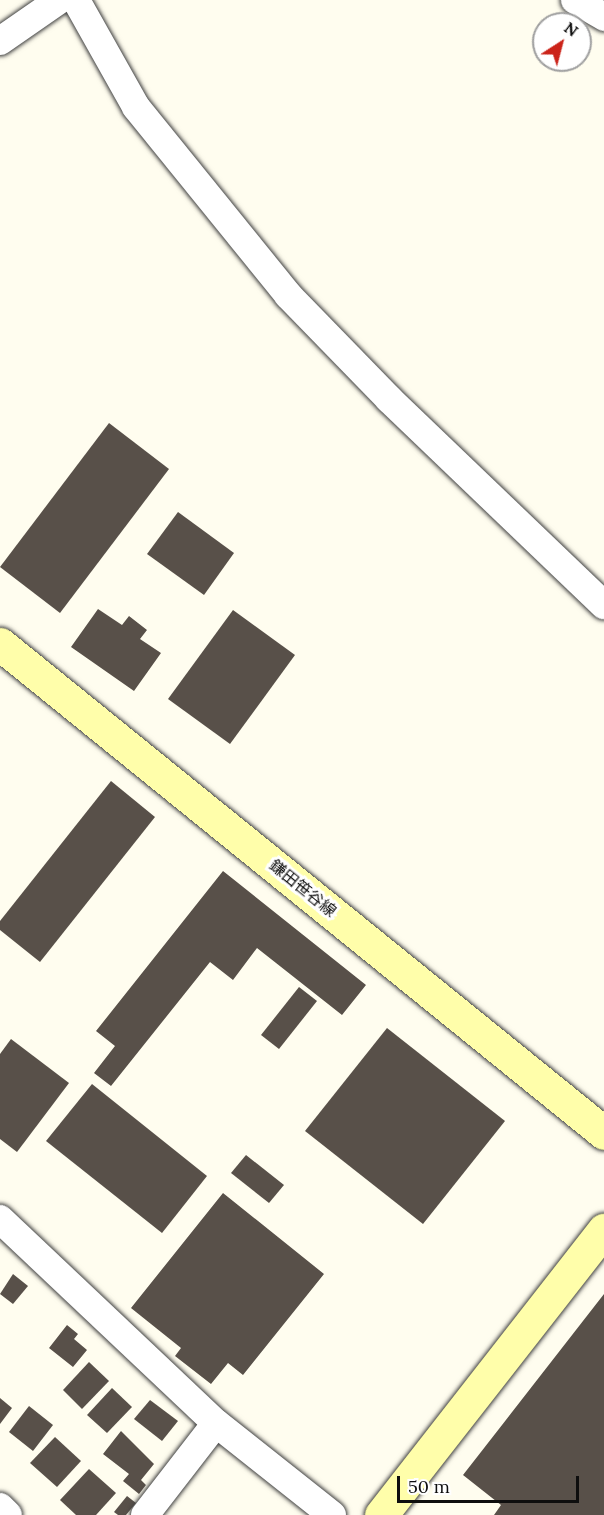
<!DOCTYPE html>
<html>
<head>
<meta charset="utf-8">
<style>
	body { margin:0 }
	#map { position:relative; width:604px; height:1515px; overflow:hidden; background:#fffdef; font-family:Lora,"Noto Sans JP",serif }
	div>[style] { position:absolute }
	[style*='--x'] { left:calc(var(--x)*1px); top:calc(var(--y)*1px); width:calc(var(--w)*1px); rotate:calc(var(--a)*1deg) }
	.building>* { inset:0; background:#585049 }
	.roads { filter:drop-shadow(0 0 2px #414141) drop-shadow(0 0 2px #414141) }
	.street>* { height:28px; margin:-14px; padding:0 14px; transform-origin:14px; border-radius:14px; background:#fff }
	.secondary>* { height:33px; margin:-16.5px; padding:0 16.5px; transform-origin:16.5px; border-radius:16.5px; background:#fffeaa }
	span { translate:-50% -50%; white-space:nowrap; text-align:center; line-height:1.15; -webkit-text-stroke:6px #fff; paint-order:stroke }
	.street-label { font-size:16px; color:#0e0e0e }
	.north { position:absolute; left:532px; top:12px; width:60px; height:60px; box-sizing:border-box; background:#fff; border:2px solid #9f9f9f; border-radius:50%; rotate:36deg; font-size:16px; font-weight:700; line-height:24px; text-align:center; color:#0e0e0e }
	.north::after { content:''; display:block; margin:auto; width:21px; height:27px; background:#cb2319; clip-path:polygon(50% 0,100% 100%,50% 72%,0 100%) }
	.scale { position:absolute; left:397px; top:1476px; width:182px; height:27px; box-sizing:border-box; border:3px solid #0e0e0e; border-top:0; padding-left:8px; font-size:18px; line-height:21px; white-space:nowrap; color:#0e0e0e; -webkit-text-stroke:4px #fff; paint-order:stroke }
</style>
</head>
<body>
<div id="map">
	<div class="building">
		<i style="clip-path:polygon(109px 423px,169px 469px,60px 613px,0 567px)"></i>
		<i style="clip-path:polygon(178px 512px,234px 553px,204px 595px,147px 554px)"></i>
		<i style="clip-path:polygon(98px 609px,122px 625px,129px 616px,147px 630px,140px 639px,161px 653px,134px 691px,71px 647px)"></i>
		<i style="clip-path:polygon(233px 610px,295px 655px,230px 744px,168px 699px)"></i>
		<i style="clip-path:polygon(111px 781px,155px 817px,40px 962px,0 930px,0 921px)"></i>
		<i style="clip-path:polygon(223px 871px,366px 985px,342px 1015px,257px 948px,233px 980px,210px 962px,111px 1086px,94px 1073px,115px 1046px,96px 1031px)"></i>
		<i style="clip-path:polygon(299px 987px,317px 1001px,279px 1049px,261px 1035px)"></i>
		<i style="clip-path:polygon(387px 1028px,505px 1121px,423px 1224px,305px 1131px)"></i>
		<i style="clip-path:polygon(11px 1039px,69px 1083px,17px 1152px,0 1139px,0 1054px)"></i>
		<i style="clip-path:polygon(92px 1084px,207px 1176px,162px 1233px,46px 1141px)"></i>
		<i style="clip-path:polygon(246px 1155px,284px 1185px,269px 1203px,231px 1173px)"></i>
		<i style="clip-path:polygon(223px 1193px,324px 1274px,243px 1375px,228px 1363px,211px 1384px,175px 1356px,181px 1348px,131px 1308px)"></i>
		<i style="clip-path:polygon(13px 1274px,28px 1286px,13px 1304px,0 1294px)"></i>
		<i style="clip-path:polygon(604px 1294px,604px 1515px,494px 1515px,501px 1505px,463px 1475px)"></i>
		<i style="clip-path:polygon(67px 1325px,78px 1334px,74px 1339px,87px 1350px,73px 1367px,49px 1348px)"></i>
		<i style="clip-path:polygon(89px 1362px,109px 1381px,82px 1409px,63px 1390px)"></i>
		<i style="clip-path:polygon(112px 1388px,132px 1407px,107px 1433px,87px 1415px)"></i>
		<i style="clip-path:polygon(0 1398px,12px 1408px,0 1424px)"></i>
		<i style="clip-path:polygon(150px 1400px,178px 1421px,162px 1441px,134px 1419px)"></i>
		<i style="clip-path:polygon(29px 1406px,53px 1425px,33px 1451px,9px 1432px)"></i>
		<i style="clip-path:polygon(121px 1431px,154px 1464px,141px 1480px,146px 1485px,139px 1494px,123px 1481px,129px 1474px,103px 1454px)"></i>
		<i style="clip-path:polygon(55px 1437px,81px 1461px,57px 1487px,30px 1463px)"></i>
		<i style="clip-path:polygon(89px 1469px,116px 1493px,96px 1515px,76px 1515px,60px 1500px)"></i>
		<i style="clip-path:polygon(127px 1496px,136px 1503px,126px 1515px,118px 1515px,114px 1512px)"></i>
	</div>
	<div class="roads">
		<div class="street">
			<i style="--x:76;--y:0;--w:123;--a:60.7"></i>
			<i style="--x:136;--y:107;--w:242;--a:51"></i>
			<i style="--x:288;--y:295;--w:145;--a:45.8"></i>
			<i style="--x:389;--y:399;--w:298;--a:43.8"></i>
			<i style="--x:575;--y:0;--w:34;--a:30"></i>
			<i style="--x:0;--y:41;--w:72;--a:-34.8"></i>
			<i style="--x:0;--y:1219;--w:297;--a:43.4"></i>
			<i style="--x:216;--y:1423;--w:148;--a:38.4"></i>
			<i style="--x:0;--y:1507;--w:11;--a:45"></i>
			<i style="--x:145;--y:1515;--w:116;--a:-52.3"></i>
		</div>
		<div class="secondary">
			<i style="--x:0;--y:644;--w:777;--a:38.99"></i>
			<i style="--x:381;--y:1515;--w:362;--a:-52"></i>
		</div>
	</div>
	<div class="street-label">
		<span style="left:303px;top:888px;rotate:39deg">鎌田笹谷線</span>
	</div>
	<div class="north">N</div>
	<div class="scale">50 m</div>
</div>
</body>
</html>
